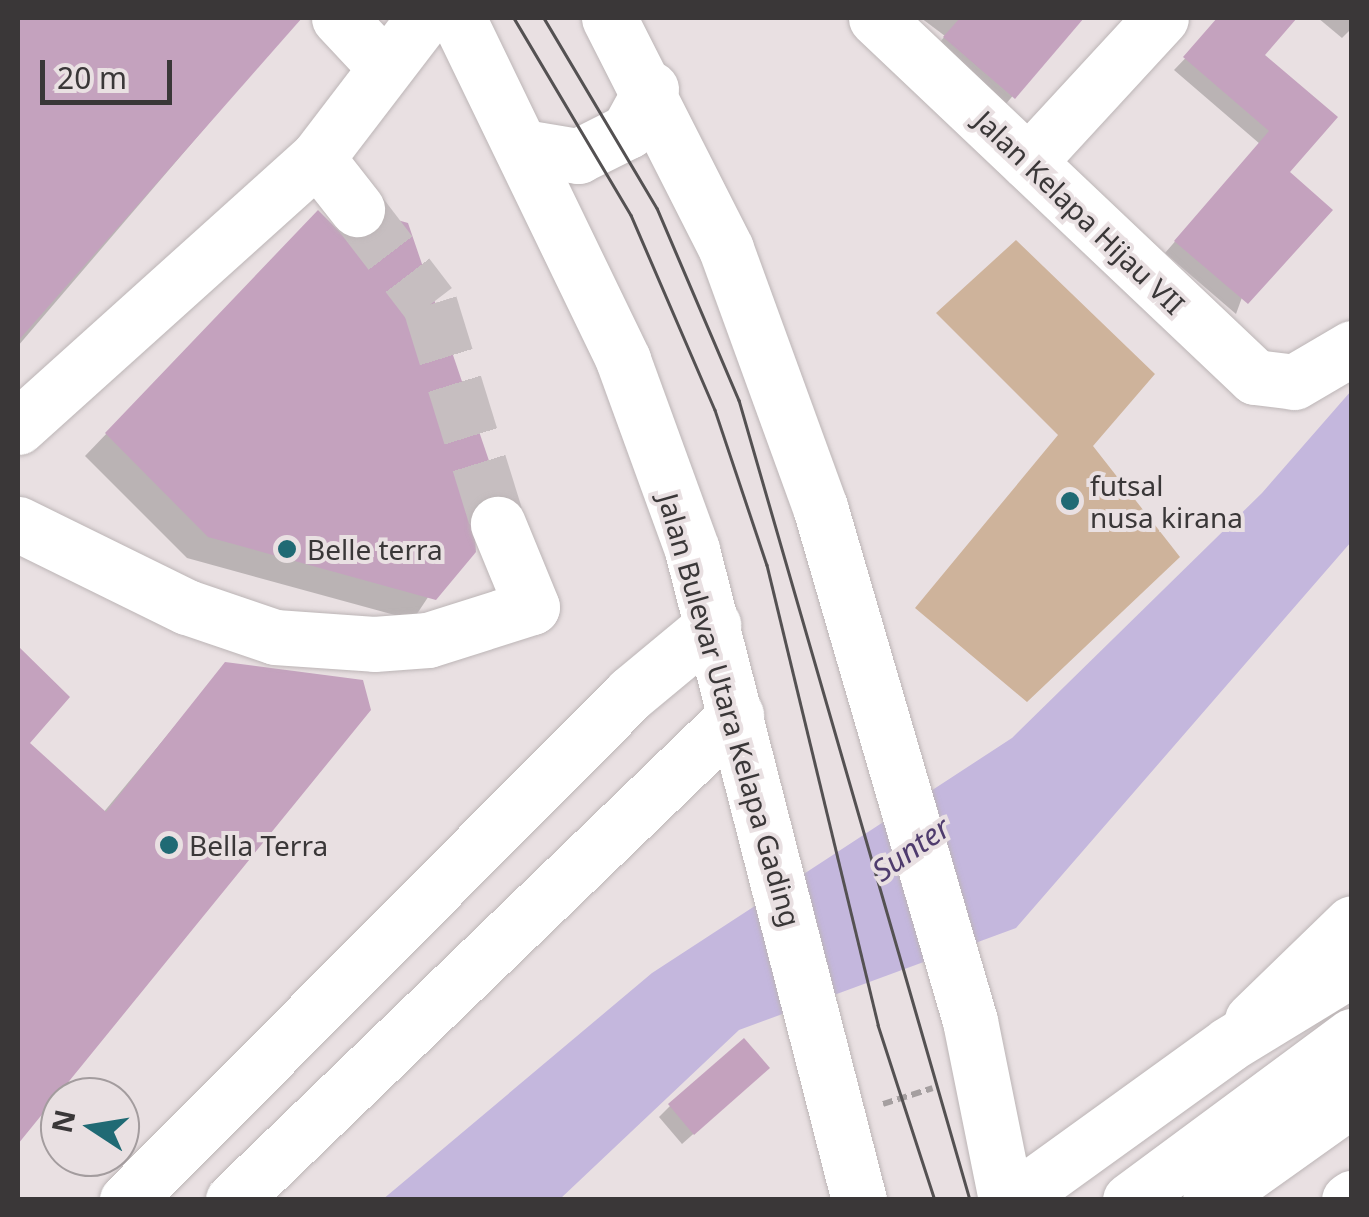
<!DOCTYPE html>
<html>
<head>
<meta charset="utf-8">
<style>
	body { margin:0 }
	#map { position:relative; width:1369px; height:1217px; overflow:hidden; background:#e9e0e2; font-family:"Noto Sans",sans-serif }
	div>[style] { position:absolute }
	[style*='--x'] { left:calc(var(--x)*1px); top:calc(var(--y)*1px); width:calc(var(--w)*1px); rotate:calc(var(--a)*1deg) }
	.green>* { inset:0; background:#ceb39b }
	.water>* { inset:0; background:#c4b7dd }
	.shadow>* { inset:0; background:#0003 }
	.building>* { inset:0; background:#c4a2be }
	.minor-tunnel>* { height:55px; margin-top:-27.5px; transform-origin:0; background:repeating-linear-gradient(90deg,#c6bec0 0 55px,transparent 0 83px) }
	.path>* { height:6px; margin-top:-3px; transform-origin:0; background:repeating-linear-gradient(90deg,#a59fa0 0 10px,transparent 0 15px) }
	.roads { filter:drop-shadow(0 0 2px #bcb5b6) drop-shadow(0 0 2px #bcb5b6) }
	.minor>* { height:55px; margin:-27.5px; padding:0 27.5px; transform-origin:27.5px; border-radius:27.5px; background:#fff }
	.major>* { height:55px; margin:-27.5px; padding:0 27.5px; transform-origin:27.5px; border-radius:27.5px; background:#fff }
	.highway>* { height:55px; margin:-27.5px; padding:0 27.5px; transform-origin:27.5px; border-radius:27.5px; background:#fff }
	.tram>* { height:2.5px; margin:-1.25px; padding:0 1.25px; transform-origin:1.25px; border-radius:1.25px; background:#545152 }
	.dots>* { width:28px; height:28px; translate:-50% -50%; box-sizing:border-box; border:5px solid #e9e0e2; border-radius:50% }
	span { translate:-50% -50%; white-space:nowrap; text-align:center; line-height:1.15; -webkit-text-stroke:8px #e9e0e2; paint-order:stroke }
	.street-label { font-size:28px; color:#3a3738 }
	.poi-label { font-size:28px; color:#3a3738 }
	.left { translate:0 -50%; text-align:left }
	.water-label { font-size:30px; color:#4f3c6e; font-style:italic }
	.frame { position:absolute; inset:0; border:20px solid #3a3738; pointer-events:none }
	.north { position:absolute; left:40px; top:1077px; width:100px; height:100px; box-sizing:border-box; background:#e9e0e2; border:2px solid #a39c9e; border-radius:50%; rotate:282deg; font-size:28px; font-weight:700; line-height:40px; text-align:center; color:#3a3738 }
	.north::after { content:''; display:block; margin:auto; width:35px; height:45px; background:#206a74; clip-path:polygon(50% 0,100% 100%,50% 72%,0 100%) }
	.scale { position:absolute; left:40px; top:60px; width:132px; height:45px; box-sizing:border-box; border:5px solid #3a3738; border-top:0; padding-left:12px; font-size:30px; line-height:35px; white-space:nowrap; color:#3a3738; -webkit-text-stroke:8px #e9e0e2; paint-order:stroke }
</style>
</head>
<body>
<div id="map">
	<div class="green">
		<i style="clip-path:polygon(1016px 240px,1155px 374px,1093px 446px,1180px 557px,1027px 702px,915px 608px,1058px 435px,936px 313px)"></i>
	</div>
	<div class="water">
		<i style="clip-path:polygon(1351px 391px,1351px 542px,1016px 928px,739px 1030px,560px 1199px,382px 1200px,652px 973px,1012px 738px,1262px 493px)"></i>
	</div>
	<div class="shadow">
		<i style="clip-path:polygon(18px 18px,299px 18px,18px 346px)"></i>
		<i style="clip-path:polygon(921px 18px,1079px 18px,999px 112px,931px 53px,945px 36px)"></i>
		<i style="clip-path:polygon(1224px 18px,1294px 18px,1261px 56px,1287px 173px,1236px 314px,1165px 253px,1260px 144px,1174px 70px)"></i>
		<i style="clip-path:polygon(1318px 18px,1352px 18px,1352px 28px,1342px 38px)"></i>
		<i style="clip-path:polygon(387px 220px,497px 492px,413px 620px,187px 558px,85px 456px,297px 235px,361px 243px)"></i>
		<i style="clip-path:polygon(18px 650px,67px 697px,26px 743px,103px 813px,226px 664px,368px 710px,18px 1140px)"></i>
		<i style="clip-path:polygon(755px 1079px,682px 1144px,659px 1117px,670px 1106px)"></i>
	</div>
	<div class="building">
		<i style="clip-path:polygon(18px 18px,302px 18px,18px 341px)"></i>
		<i style="clip-path:polygon(960px 18px,1084px 18px,1015px 99px,943px 37px)"></i>
		<i style="clip-path:polygon(1217px 18px,1297px 18px,1265px 55px,1338px 117px,1290px 172px,1333px 210px,1248px 304px,1174px 241px,1269px 131px,1183px 57px)"></i>
		<i style="clip-path:polygon(318px 210px,346px 238px,375px 234px,387px 217px,408px 223px,500px 493px,473px 506px,476px 552px,436px 600px,208px 537px,105px 433px)"></i>
		<i style="clip-path:polygon(18px 646px,70px 697px,30px 743px,106px 812px,225px 662px,363px 680px,371px 710px,18px 1144px)"></i>
		<i style="clip-path:polygon(744px 1038px,770px 1068px,694px 1135px,668px 1104px)"></i>
	</div>
	<div class="minor-tunnel">
		<i style="--x:357;--y:209;--w:120;--a:52.5"></i>
		<i style="--x:430;--y:304;--w:230;--a:72.8"></i>
	</div>
	<div class="path">
		<i style="--x:883;--y:1104;--w:52;--a:-17.7"></i>
	</div>
	<div class="roads">
		<div class="minor">
			<i style="--x:339;--y:18;--w:67;--a:46.8"></i>
			<i style="--x:876;--y:18;--w:522;--a:43.45"></i>
			<i style="--x:1255;--y:377;--w:39;--a:7"></i>
			<i style="--x:1294;--y:382;--w:67;--a:-30.4"></i>
			<i style="--x:317;--y:158;--w:65;--a:51.9"></i>
			<i style="--x:1028;--y:162;--w:196;--a:-47.3"></i>
			<i style="--x:18;--y:427;--w:402;--a:-42"></i>
			<i style="--x:317;--y:158;--w:176;--a:-52.6"></i>
			<i style="--x:18;--y:524;--w:188;--a:26.2"></i>
			<i style="--x:187;--y:607;--w:93;--a:18.8"></i>
			<i style="--x:275;--y:637;--w:99;--a:4"></i>
			<i style="--x:374;--y:644;--w:54;--a:-4.2"></i>
			<i style="--x:428;--y:640;--w:109;--a:-17.6"></i>
			<i style="--x:532;--y:607;--w:90;--a:-112.3"></i>
			<i style="--x:127;--y:1200;--w:715;--a:-45.17"></i>
			<i style="--x:631;--y:693;--w:107;--a:-39.7"></i>
			<i style="--x:233;--y:1200;--w:699;--a:-43.96"></i>
			<i style="--x:1130;--y:1200;--w:276;--a:-36.5"></i>
			<i style="--x:1210;--y:1200;--w:174;--a:-35.4"></i>
		</div>
		<div class="major">
			<i style="--x:458;--y:18;--w:380;--a:64.2"></i>
			<i style="--x:623;--y:360;--w:202;--a:70"></i>
			<i style="--x:692;--y:550;--w:671;--a:75.59"></i>
			<i style="--x:609;--y:18;--w:259;--a:63.1"></i>
			<i style="--x:726;--y:249;--w:275;--a:70"></i>
			<i style="--x:820;--y:507;--w:535;--a:73.73"></i>
			<i style="--x:970;--y:1021;--w:183;--a:78.6"></i>
			<i style="--x:529;--y:148;--w:50;--a:9.3"></i>
			<i style="--x:578;--y:156;--w:56;--a:-26.6"></i>
			<i style="--x:628;--y:131;--w:48;--a:-61.3"></i>
			<i style="--x:1252;--y:1020;--w:139;--a:-44.1"></i>
		</div>
		<div class="highway">
			<i style="--x:1013;--y:1200;--w:266;--a:-35.8"></i>
			<i style="--x:1229;--y:1044;--w:144;--a:-31.4"></i>
			<i style="--x:1349;--y:1200;--w:4;--a:-34"></i>
		</div>
	</div>
	<div class="tram">
		<i style="--x:514;--y:18;--w:229;--a:59.3"></i>
		<i style="--x:631;--y:215;--w:212;--a:66.7"></i>
		<i style="--x:715;--y:410;--w:163;--a:71.5"></i>
		<i style="--x:767;--y:565;--w:473;--a:76.4"></i>
		<i style="--x:878;--y:1025;--w:184;--a:72"></i>
		<i style="--x:544;--y:18;--w:221;--a:59.3"></i>
		<i style="--x:657;--y:208;--w:209;--a:66.9"></i>
		<i style="--x:739;--y:400;--w:833;--a:73.89"></i>
	</div>
	<div class="dots">
		<i style="left:1070px;top:501px;background:#206a74"></i>
		<i style="left:287px;top:549px;background:#206a74"></i>
		<i style="left:169px;top:845px;background:#206a74"></i>
	</div>
	<div class="street-label">
		<span style="left:1080px;top:212px;rotate:44deg">Jalan Kelapa Hijau VII</span>
		<span style="left:730px;top:710px;rotate:74deg">Jalan Bulevar Utara Kelapa Gading</span>
	</div>
	<div class="poi-label">
		<span class="left" style="left:1090px;top:501px">futsal<br>nusa kirana</span>
		<span class="left" style="left:307px;top:549px">Belle terra</span>
		<span class="left" style="left:189px;top:845px">Bella Terra</span>
	</div>
	<div class="water-label">
		<span style="left:911px;top:849px;rotate:-35deg">Sunter</span>
	</div>
	<div class="frame"></div>
	<div class="north">N</div>
	<div class="scale">20 m</div>
</div>
</body>
</html>
